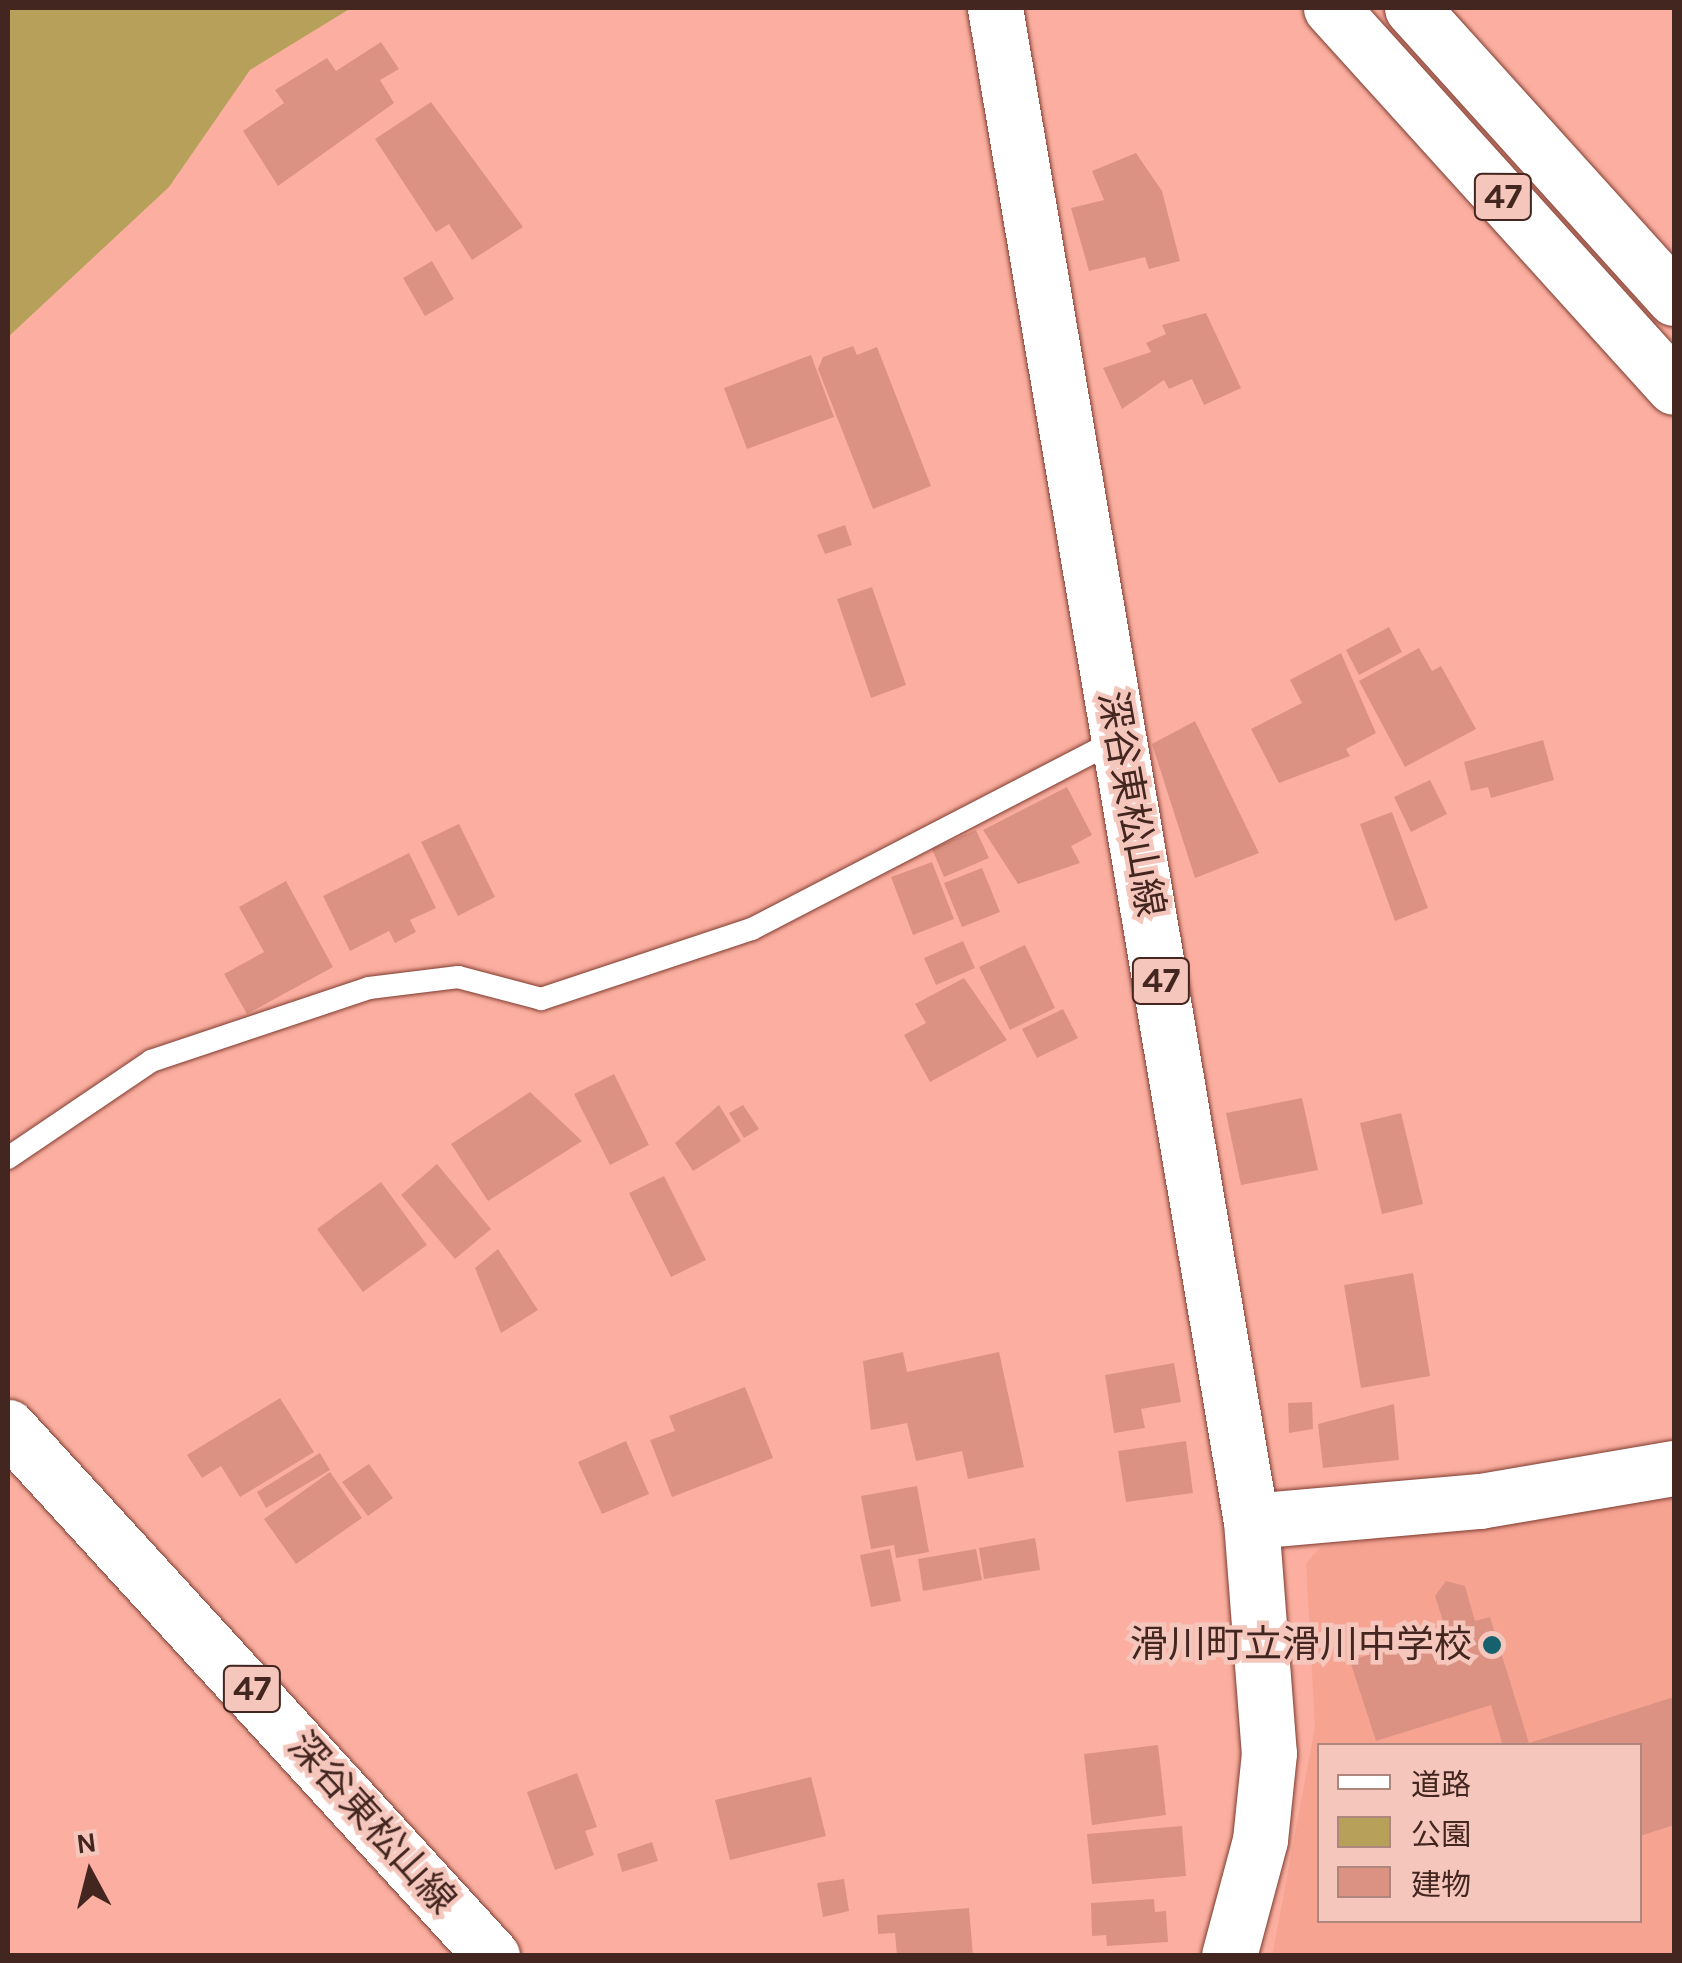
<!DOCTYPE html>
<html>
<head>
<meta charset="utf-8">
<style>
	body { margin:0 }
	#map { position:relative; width:1682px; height:1963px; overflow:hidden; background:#fcafa0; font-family:Karla,"Noto Sans JP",sans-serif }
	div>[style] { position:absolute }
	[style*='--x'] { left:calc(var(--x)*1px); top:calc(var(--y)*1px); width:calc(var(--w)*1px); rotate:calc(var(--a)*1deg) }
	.built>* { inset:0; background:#f7a392 }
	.green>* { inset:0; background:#b7a059 }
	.building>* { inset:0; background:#dc9283 }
	.roads { filter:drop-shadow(0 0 2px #7e3c30) drop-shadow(0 0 2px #7e3c30) }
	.lane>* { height:22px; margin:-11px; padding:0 11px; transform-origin:11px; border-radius:11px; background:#fff }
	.secondary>* { height:55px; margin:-27.5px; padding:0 27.5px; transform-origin:27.5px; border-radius:27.5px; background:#fff }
	.primary>* { height:55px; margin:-27.5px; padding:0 27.5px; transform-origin:27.5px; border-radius:27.5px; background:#fff }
	.dots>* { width:28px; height:28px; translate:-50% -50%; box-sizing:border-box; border:5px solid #f5c6bc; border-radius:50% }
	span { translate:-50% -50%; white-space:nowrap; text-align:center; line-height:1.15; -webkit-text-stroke:9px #f5c6bc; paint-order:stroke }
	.shield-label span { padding:2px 8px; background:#f5c6bc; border:2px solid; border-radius:8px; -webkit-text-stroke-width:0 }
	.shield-label { font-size:35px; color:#432620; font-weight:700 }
	.street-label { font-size:38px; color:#432620 }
	.poi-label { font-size:38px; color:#432620 }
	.right { translate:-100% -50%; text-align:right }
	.frame { position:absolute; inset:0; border:10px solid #432620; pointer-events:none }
	.legend { position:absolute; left:1317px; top:1743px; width:325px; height:180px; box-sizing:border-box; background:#f5c6bc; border:2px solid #ae867e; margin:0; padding:12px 18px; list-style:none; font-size:30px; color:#432620 }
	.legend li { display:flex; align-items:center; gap:20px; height:50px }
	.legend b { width:50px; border:2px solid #ae867e }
	.north { position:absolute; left:40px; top:1823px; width:100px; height:100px; -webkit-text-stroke:8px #f5c6bc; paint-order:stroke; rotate:353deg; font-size:28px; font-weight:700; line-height:40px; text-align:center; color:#432620 }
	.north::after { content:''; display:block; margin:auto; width:35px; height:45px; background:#432620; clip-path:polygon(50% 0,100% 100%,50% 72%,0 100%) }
</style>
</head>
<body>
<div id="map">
	<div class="built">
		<i style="clip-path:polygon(evenodd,1674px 1494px,1674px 1955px,1272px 1956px,1315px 1727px,1306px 1563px,1321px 1547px,1674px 1494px,1320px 1746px,1640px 1746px,1640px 1920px,1320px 1920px,1320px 1746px)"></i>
	</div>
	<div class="green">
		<i style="clip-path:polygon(8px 8px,351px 8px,250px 70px,169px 187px,8px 337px)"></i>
	</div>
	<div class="building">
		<i style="clip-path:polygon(381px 42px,399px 69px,380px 80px,394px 103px,278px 186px,243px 131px,284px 103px,275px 90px,327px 58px,336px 71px)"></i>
		<i style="clip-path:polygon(431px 102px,523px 227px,472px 260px,449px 224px,436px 232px,375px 139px)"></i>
		<i style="clip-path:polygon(1136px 153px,1162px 191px,1180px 261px,1149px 269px,1145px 257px,1089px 271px,1071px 208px,1104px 200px,1092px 171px)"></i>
		<i style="clip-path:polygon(432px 261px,454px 299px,425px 316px,403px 278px)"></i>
		<i style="clip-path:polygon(1206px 313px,1241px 388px,1204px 405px,1192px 379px,1169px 389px,1164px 380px,1122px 409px,1103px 368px,1151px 352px,1146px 343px,1166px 334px,1162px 325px)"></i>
		<i style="clip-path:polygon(853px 346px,857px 355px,877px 347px,931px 486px,873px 509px,818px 369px,823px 357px)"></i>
		<i style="clip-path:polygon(811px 355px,834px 417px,747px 449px,724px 388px)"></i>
		<i style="clip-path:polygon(845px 525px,852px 545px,825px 554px,817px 535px)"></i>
		<i style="clip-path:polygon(872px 587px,906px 685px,871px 698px,837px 599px)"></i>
		<i style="clip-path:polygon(1389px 627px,1402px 652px,1359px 675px,1346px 650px)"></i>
		<i style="clip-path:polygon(1419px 648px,1432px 671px,1441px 666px,1476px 729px,1405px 767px,1359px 681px)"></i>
		<i style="clip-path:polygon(1341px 653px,1376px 733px,1346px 749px,1350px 756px,1279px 783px,1251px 729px,1302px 703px,1290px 680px)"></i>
		<i style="clip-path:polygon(1195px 721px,1259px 853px,1195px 878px,1152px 744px)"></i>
		<i style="clip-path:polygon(1543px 740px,1554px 780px,1491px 798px,1488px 787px,1471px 791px,1464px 762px)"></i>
		<i style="clip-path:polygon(1430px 780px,1447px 814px,1411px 832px,1394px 797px)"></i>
		<i style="clip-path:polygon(1067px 787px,1092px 835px,1071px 846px,1080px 863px,1018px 884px,983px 830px)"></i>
		<i style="clip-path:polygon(1392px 812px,1428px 908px,1395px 921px,1360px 824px)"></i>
		<i style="clip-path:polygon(459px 824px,495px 897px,458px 916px,421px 842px)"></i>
		<i style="clip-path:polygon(976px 830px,989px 858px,944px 877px,932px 849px)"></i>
		<i style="clip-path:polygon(409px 853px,436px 908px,410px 920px,416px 932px,395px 943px,389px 931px,350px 951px,323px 896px)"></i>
		<i style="clip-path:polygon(932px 862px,954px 919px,913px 935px,891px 877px)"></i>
		<i style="clip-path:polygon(982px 868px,1000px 912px,962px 927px,944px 883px)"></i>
		<i style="clip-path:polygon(286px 881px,333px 967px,247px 1014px,224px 974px,264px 952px,239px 907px)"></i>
		<i style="clip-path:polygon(963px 941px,975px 968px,936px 985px,924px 958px)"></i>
		<i style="clip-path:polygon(1025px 945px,1055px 1008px,1010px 1030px,979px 967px)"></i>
		<i style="clip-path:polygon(964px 978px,1007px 1040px,930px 1082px,904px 1035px,926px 1023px,915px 1004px)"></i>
		<i style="clip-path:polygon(1063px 1009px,1078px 1038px,1037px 1058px,1022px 1029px)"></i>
		<i style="clip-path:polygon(614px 1074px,649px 1145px,610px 1165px,574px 1094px)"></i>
		<i style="clip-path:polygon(530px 1092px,582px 1141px,488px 1201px,451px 1144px)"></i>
		<i style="clip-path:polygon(1302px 1098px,1318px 1170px,1241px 1185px,1226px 1113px)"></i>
		<i style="clip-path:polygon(719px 1105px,741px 1141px,693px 1171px,675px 1143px)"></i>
		<i style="clip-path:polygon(743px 1105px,759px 1129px,744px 1138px,729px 1113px)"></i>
		<i style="clip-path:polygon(1401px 1113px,1423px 1204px,1382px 1214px,1360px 1123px)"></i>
		<i style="clip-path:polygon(437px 1164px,491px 1229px,455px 1259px,401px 1195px)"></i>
		<i style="clip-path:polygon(664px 1176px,706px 1260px,671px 1277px,629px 1193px)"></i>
		<i style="clip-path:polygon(381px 1182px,427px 1245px,363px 1292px,317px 1229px)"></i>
		<i style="clip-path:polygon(498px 1249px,538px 1310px,501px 1333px,475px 1268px)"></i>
		<i style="clip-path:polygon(1413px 1273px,1430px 1376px,1361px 1388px,1344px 1285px)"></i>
		<i style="clip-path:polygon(903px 1352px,907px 1372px,999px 1352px,1024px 1467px,968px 1479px,962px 1451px,916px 1461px,907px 1423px,871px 1430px,863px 1361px)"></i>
		<i style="clip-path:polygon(1174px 1363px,1181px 1402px,1141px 1409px,1145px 1428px,1114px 1433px,1105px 1375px)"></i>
		<i style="clip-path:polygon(745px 1387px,773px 1458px,672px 1497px,650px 1440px,675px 1431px,669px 1416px)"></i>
		<i style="clip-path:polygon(280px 1398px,314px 1452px,240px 1497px,221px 1466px,202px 1478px,187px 1455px)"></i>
		<i style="clip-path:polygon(1312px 1402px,1313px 1429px,1289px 1433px,1288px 1403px)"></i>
		<i style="clip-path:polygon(1394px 1404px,1399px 1460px,1323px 1468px,1318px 1424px)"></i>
		<i style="clip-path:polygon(626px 1441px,649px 1494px,602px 1514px,578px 1462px)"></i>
		<i style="clip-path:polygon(1186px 1441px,1193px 1493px,1126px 1502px,1118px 1451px)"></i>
		<i style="clip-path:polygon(320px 1453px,330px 1470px,266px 1508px,257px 1492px)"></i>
		<i style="clip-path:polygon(369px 1464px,393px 1498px,368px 1516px,342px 1482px)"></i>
		<i style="clip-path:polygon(330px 1472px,362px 1518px,296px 1564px,264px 1519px)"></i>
		<i style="clip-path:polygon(917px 1486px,929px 1552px,896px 1558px,894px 1545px,871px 1549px,861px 1496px)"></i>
		<i style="clip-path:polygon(1035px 1538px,1040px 1570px,984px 1579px,979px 1548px)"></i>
		<i style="clip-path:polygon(890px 1549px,901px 1601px,871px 1607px,860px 1555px)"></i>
		<i style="clip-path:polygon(976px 1549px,982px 1580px,923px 1591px,918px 1559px)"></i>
		<i style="clip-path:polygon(1446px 1581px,1465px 1586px,1475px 1621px,1490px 1617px,1529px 1743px,1674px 1697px,1674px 1825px,1640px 1836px,1640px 1746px,1503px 1746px,1491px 1705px,1376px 1741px,1350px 1661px,1446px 1630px,1435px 1596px)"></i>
		<i style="clip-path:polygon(1158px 1745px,1166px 1815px,1092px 1825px,1084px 1754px)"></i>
		<i style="clip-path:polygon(577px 1773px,597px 1827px,585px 1831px,594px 1855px,555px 1870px,527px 1792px)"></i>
		<i style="clip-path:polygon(811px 1777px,826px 1836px,730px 1860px,715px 1800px)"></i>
		<i style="clip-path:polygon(1182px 1826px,1186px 1876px,1092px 1884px,1087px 1834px)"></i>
		<i style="clip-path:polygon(652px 1842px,658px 1861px,622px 1872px,617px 1854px)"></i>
		<i style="clip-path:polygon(844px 1879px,849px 1911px,823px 1917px,817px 1883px)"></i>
		<i style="clip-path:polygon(1154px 1899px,1155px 1912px,1166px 1911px,1168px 1942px,1107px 1946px,1106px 1935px,1092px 1936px,1091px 1903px)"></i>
		<i style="clip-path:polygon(969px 1908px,973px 1956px,897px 1956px,895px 1933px,878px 1934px,877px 1915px)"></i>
	</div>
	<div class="roads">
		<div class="lane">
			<i style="--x:8;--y:1158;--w:173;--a:-34.1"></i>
			<i style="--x:151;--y:1061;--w:230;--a:-18.5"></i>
			<i style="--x:369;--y:988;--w:90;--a:-7"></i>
			<i style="--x:458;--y:977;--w:86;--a:14.8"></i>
			<i style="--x:541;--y:999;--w:222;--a:-18.4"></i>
			<i style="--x:752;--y:929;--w:411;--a:-27.4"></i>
		</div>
		<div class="secondary">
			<i style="--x:1251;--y:1521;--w:230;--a:-5"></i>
			<i style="--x:1480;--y:1501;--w:197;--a:-9.7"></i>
		</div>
		<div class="primary">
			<i style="--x:995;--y:8;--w:1535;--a:80.4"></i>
			<i style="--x:1251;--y:1521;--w:233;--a:85.6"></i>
			<i style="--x:1269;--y:1753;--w:87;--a:95.9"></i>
			<i style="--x:1260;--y:1840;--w:120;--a:105"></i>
			<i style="--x:1331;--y:8;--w:511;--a:47.85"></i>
			<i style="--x:1412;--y:8;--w:391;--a:47.9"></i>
			<i style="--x:8;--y:1427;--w:717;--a:47.54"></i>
		</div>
	</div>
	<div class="dots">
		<i style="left:1492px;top:1645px;background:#15616d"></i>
	</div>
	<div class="shield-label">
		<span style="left:1503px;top:197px">47</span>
		<span style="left:1161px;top:981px">47</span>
		<span style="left:252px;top:1689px">47</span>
	</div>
	<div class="street-label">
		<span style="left:1131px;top:804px;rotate:80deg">深谷東松山線</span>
		<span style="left:372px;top:1823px;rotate:48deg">深谷東松山線</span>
	</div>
	<div class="poi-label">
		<span class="right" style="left:1472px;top:1645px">滑川町立滑川中学校</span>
	</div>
	<div class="frame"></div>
	<ul class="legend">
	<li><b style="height:12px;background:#fff"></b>道路</li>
	<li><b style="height:28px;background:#b7a059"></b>公園</li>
	<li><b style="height:28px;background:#dc9283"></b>建物</li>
	</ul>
	<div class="north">N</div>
</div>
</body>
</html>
